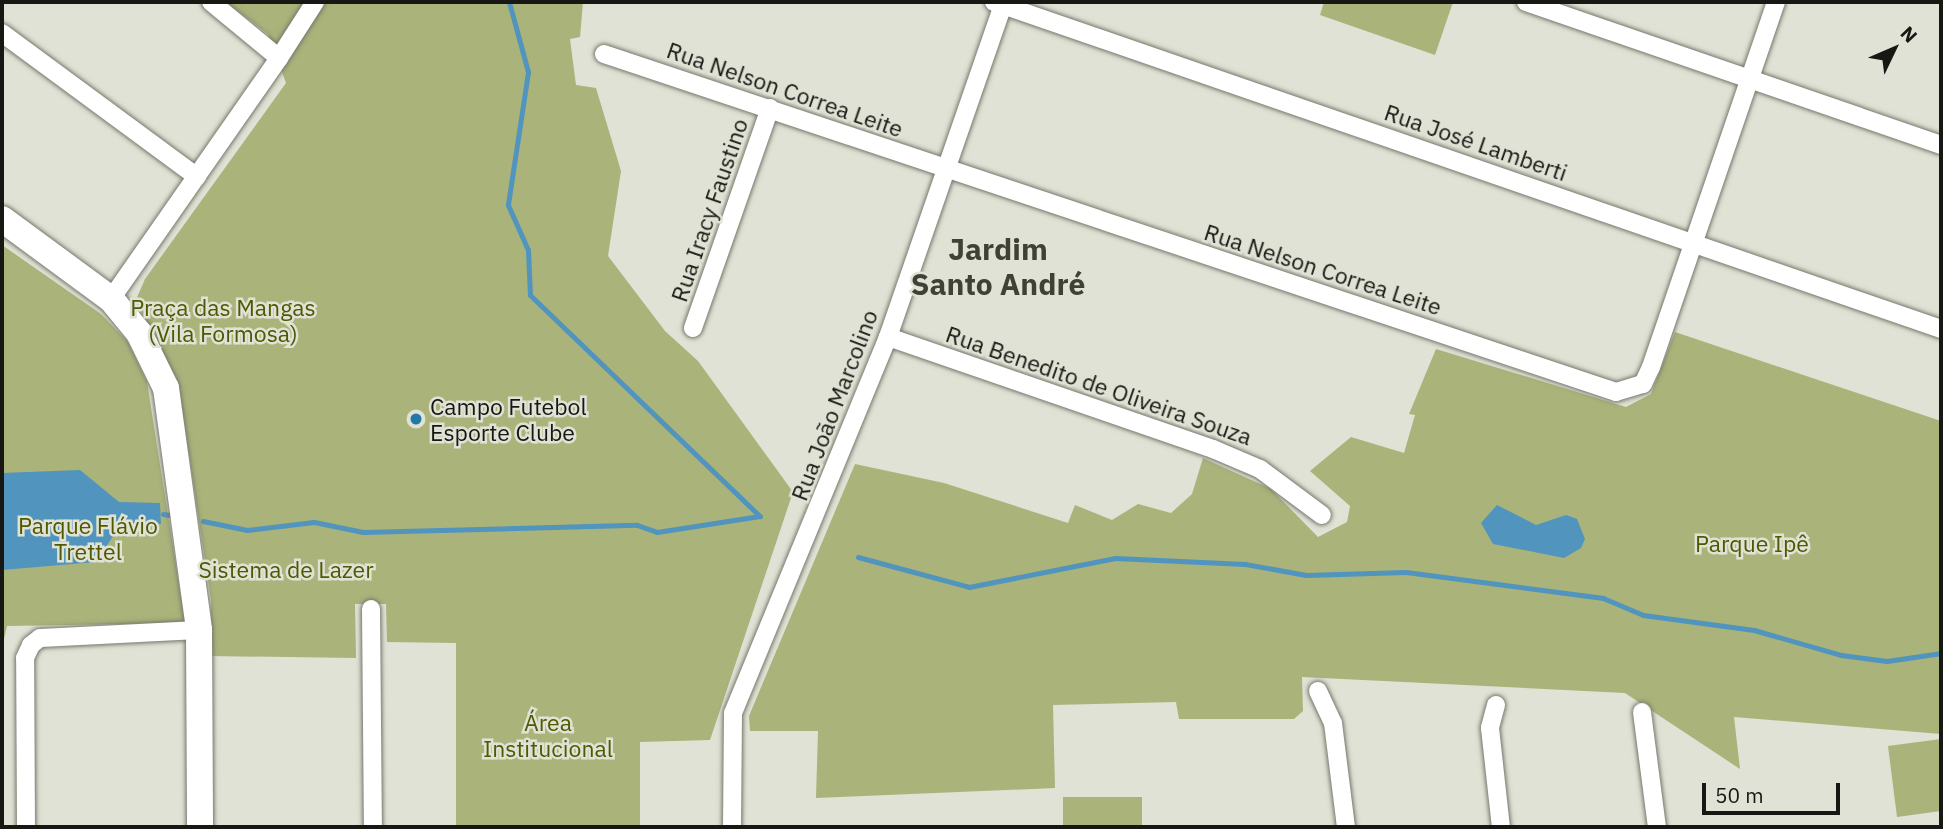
<!DOCTYPE html>
<html>
<head>
<meta charset="utf-8">
<style>
	body { margin:0 }
	#map { position:relative; width:1943px; height:829px; overflow:hidden; background:#dfe2d4; font-family:"IBM Plex Sans",sans-serif }
	div>[style] { position:absolute }
	[style*='--x'] { left:calc(var(--x)*1px); top:calc(var(--y)*1px); width:calc(var(--w)*1px); rotate:calc(var(--a)*1deg) }
	.green>* { inset:0; background:#aab37a }
	.water>* { inset:0; background:#5194be }
	.stream>* { height:5px; margin:-2.5px; padding:0 2.5px; transform-origin:2.5px; border-radius:2.5px; background:#5194be }
	.roads { filter:drop-shadow(0 0 2px #76786c) drop-shadow(0 0 2px #76786c) }
	.street>* { height:18px; margin:-9px; padding:0 9px; transform-origin:9px; border-radius:9px; background:#fff }
	.secondary>* { height:26px; margin:-13px; padding:0 13px; transform-origin:13px; border-radius:13px; background:#fff }
	.dots>* { width:19px; height:19px; translate:-50% -50%; box-sizing:border-box; border:4px solid #dfe2d4; border-radius:50% }
	span { translate:-50% -50%; white-space:nowrap; text-align:center; line-height:1.15; -webkit-text-stroke:5px #dfe2d4; paint-order:stroke }
	.street-label { font-size:23px; color:#171813 }
	.park-label { font-size:23px; color:#505801 }
	.poi-label { font-size:23px; color:#171813 }
	.left { translate:0 -50%; text-align:left }
	.district-label { font-size:30px; color:#3f4136; font-weight:700 }
	.frame { position:absolute; inset:0; border:4px solid #171813; pointer-events:none }
	.north { position:absolute; left:1859px; top:14px; width:70px; height:70px; -webkit-text-stroke:5px #dfe2d4; paint-order:stroke; rotate:46deg; font-size:19px; font-weight:700; line-height:28px; text-align:center; color:#171813 }
	.north::after { content:''; display:block; margin:auto; width:24px; height:32px; background:#171813; clip-path:polygon(50% 0,100% 100%,50% 72%,0 100%) }
	.scale { position:absolute; left:1702px; top:783px; width:138px; height:32px; box-sizing:border-box; border:4px solid #171813; border-top:0; padding-left:9px; font-size:21px; line-height:24px; white-space:nowrap; color:#171813; -webkit-text-stroke:5px #dfe2d4; paint-order:stroke }
</style>
</head>
<body>
<div id="map">
	<div class="green">
		<i style="clip-path:polygon(226px 2px,583px 2px,580px 37px,570px 39px,576px 85px,596px 88px,621px 171px,608px 256px,665px 331px,698px 361px,793px 492px,710px 740px,640px 742px,640px 827px,456px 827px,456px 643px,387px 642px,386px 604px,355px 604px,356px 658px,210px 656px,211px 600px,184px 421px,154px 333px,135px 302px,145px 279px,286px 83px,268px 34px)"></i>
		<i style="clip-path:polygon(1324px 2px,1453px 2px,1435px 55px,1320px 15px)"></i>
		<i style="clip-path:polygon(2px 245px,101px 314px,128px 342px,147px 382px,185px 623px,7px 626px,2px 648px)"></i>
		<i style="clip-path:polygon(1675px 332px,1941px 421px,1941px 734px,1734px 717px,1740px 769px,1625px 693px,1302px 677px,1303px 711px,1294px 719px,1179px 719px,1176px 702px,1053px 705px,1055px 788px,816px 798px,818px 731px,750px 731px,749px 716px,855px 464px,944px 483px,1068px 523px,1075px 505px,1112px 520px,1138px 504px,1171px 513px,1192px 494px,1203px 458px,1271px 489px,1318px 537px,1347px 522px,1350px 506px,1310px 471px,1351px 437px,1404px 453px,1415px 415px,1409px 414px,1436px 349px,1626px 407px,1651px 394px)"></i>
		<i style="clip-path:polygon(1941px 739px,1941px 811px,1897px 817px,1888px 746px)"></i>
		<i style="clip-path:polygon(1063px 797px,1142px 797px,1142px 827px,1063px 827px)"></i>
	</div>
	<div class="water">
		<i style="clip-path:polygon(80px 470px,119px 502px,160px 503px,161px 524px,121px 524px,96px 562px,2px 570px,2px 473px)"></i>
		<i style="clip-path:polygon(1497px 505px,1536px 525px,1566px 515px,1577px 519px,1585px 539px,1581px 548px,1564px 558px,1493px 544px,1481px 523px)"></i>
	</div>
	<div class="stream">
		<i style="--x:509;--y:2;--w:73;--a:74.8"></i>
		<i style="--x:528;--y:72;--w:134;--a:98.6"></i>
		<i style="--x:508;--y:205;--w:49;--a:66"></i>
		<i style="--x:528;--y:250;--w:45;--a:87.5"></i>
		<i style="--x:530;--y:295;--w:319;--a:43.9"></i>
		<i style="--x:163;--y:514;--w:6;--a:9"></i>
		<i style="--x:203;--y:521;--w:45;--a:11.6"></i>
		<i style="--x:247;--y:530;--w:67;--a:-6.8"></i>
		<i style="--x:314;--y:522;--w:50;--a:11.5"></i>
		<i style="--x:363;--y:532;--w:274;--a:-1.5"></i>
		<i style="--x:637;--y:525;--w:21;--a:19"></i>
		<i style="--x:657;--y:532;--w:104;--a:-8.8"></i>
		<i style="--x:858;--y:557;--w:115;--a:15.1"></i>
		<i style="--x:969;--y:587;--w:149;--a:-11.2"></i>
		<i style="--x:1115;--y:558;--w:130;--a:2.6"></i>
		<i style="--x:1245;--y:564;--w:62;--a:10.2"></i>
		<i style="--x:1306;--y:575;--w:100;--a:-1.7"></i>
		<i style="--x:1406;--y:572;--w:199;--a:7.5"></i>
		<i style="--x:1603;--y:598;--w:43;--a:23"></i>
		<i style="--x:1643;--y:615;--w:112;--a:7.7"></i>
		<i style="--x:1754;--y:630;--w:91;--a:16"></i>
		<i style="--x:1841;--y:655;--w:46;--a:7.4"></i>
		<i style="--x:1887;--y:661;--w:55;--a:-8.4"></i>
	</div>
	<div class="roads">
		<div class="street">
			<i style="--x:994;--y:2;--w:1002;--a:19.05"></i>
			<i style="--x:1526;--y:2;--w:439;--a:19"></i>
			<i style="--x:2;--y:33;--w:242;--a:36.4"></i>
			<i style="--x:604;--y:54;--w:1067;--a:18.47"></i>
			<i style="--x:1616;--y:392;--w:28;--a:-17"></i>
			<i style="--x:1643;--y:384;--w:19;--a:-65"></i>
			<i style="--x:1651;--y:367;--w:386;--a:-71.1"></i>
			<i style="--x:279;--y:58;--w:67;--a:-57.3"></i>
			<i style="--x:111;--y:299;--w:294;--a:-55.1"></i>
			<i style="--x:279;--y:58;--w:88;--a:-140.5"></i>
			<i style="--x:693;--y:328;--w:233;--a:-70.7"></i>
			<i style="--x:888;--y:337;--w:344;--a:19"></i>
			<i style="--x:1213;--y:449;--w:51;--a:23.1"></i>
			<i style="--x:1260;--y:469;--w:77;--a:36.6"></i>
			<i style="--x:371;--y:609;--w:218;--a:89.5"></i>
			<i style="--x:1318;--y:691;--w:35;--a:65"></i>
			<i style="--x:1333;--y:723;--w:105;--a:82.9"></i>
			<i style="--x:1496;--y:705;--w:24;--a:105"></i>
			<i style="--x:1490;--y:728;--w:100;--a:83.7"></i>
			<i style="--x:1642;--y:712;--w:116;--a:82.6"></i>
			<i style="--x:26;--y:827;--w:169;--a:-90.3"></i>
			<i style="--x:25;--y:658;--w:14;--a:-65"></i>
			<i style="--x:31;--y:645;--w:11;--a:-38"></i>
			<i style="--x:40;--y:638;--w:159;--a:-2.9"></i>
			<i style="--x:732;--y:827;--w:114;--a:-89.5"></i>
			<i style="--x:733;--y:713;--w:407;--a:-67.6"></i>
			<i style="--x:888;--y:337;--w:355;--a:-70.9"></i>
		</div>
		<div class="secondary">
			<i style="--x:2;--y:219;--w:135;--a:36.3"></i>
			<i style="--x:111;--y:299;--w:44;--a:50.5"></i>
			<i style="--x:139;--y:333;--w:61;--a:63.9"></i>
			<i style="--x:166;--y:388;--w:244;--a:82.2"></i>
			<i style="--x:199;--y:630;--w:197;--a:89.7"></i>
		</div>
	</div>
	<div class="dots">
		<i style="left:416px;top:419px;background:#2378a8"></i>
	</div>
	<div class="street-label">
		<span style="left:785px;top:89px;rotate:19deg">Rua Nelson Correa Leite</span>
		<span style="left:1476px;top:142px;rotate:19deg">Rua José Lamberti</span>
		<span style="left:709px;top:210px;rotate:-71deg">Rua Iracy Faustino</span>
		<span style="left:1323px;top:269px;rotate:18deg">Rua Nelson Correa Leite</span>
		<span style="left:1099px;top:385px;rotate:19deg">Rua Benedito de Oliveira Souza</span>
		<span style="left:834px;top:405px;rotate:-69deg">Rua João Marcolino</span>
	</div>
	<div class="park-label">
		<span style="left:223px;top:320px">Praça das Mangas<br>(Vila Formosa)</span>
		<span style="left:88px;top:538px">Parque Flávio<br>Trettel</span>
		<span style="left:1752px;top:543px">Parque Ipê</span>
		<span style="left:286px;top:569px">Sistema de Lazer</span>
		<span style="left:548px;top:735px">Área<br>Institucional</span>
	</div>
	<div class="poi-label">
		<span class="left" style="left:430px;top:419px">Campo Futebol<br>Esporte Clube</span>
	</div>
	<div class="district-label">
		<span style="left:998px;top:266px">Jardim<br>Santo André</span>
	</div>
	<div class="frame"></div>
	<div class="north">N</div>
	<div class="scale">50 m</div>
</div>
</body>
</html>
